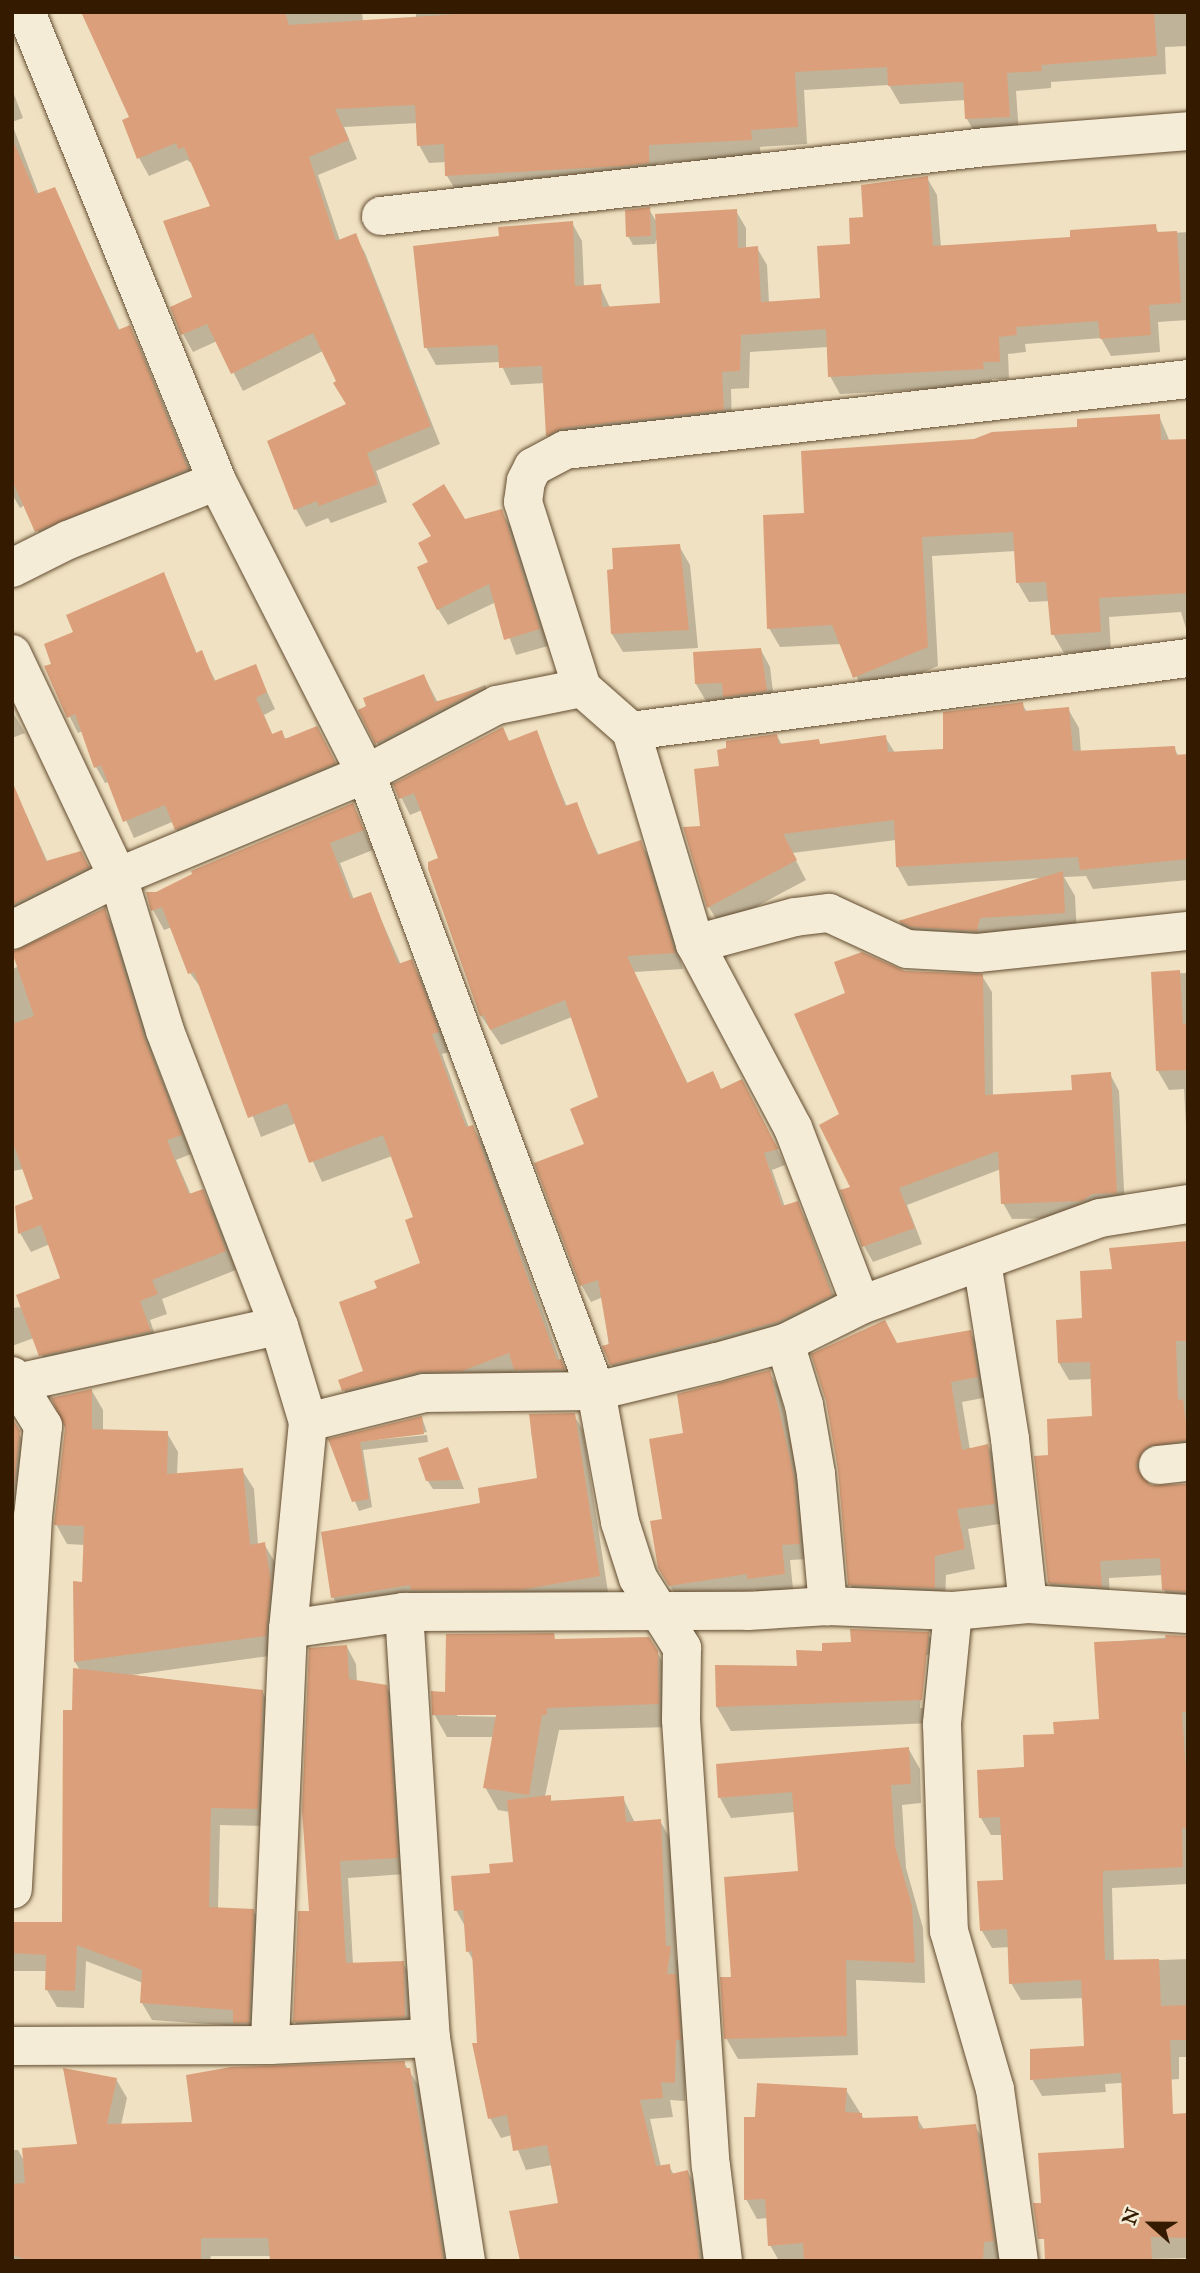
<!DOCTYPE html>
<html>
<head>
<meta charset="utf-8">
<style>
	body { margin:0 }
	#map { position:relative; width:1200px; height:2273px; overflow:hidden; background:#efe1c1; font-family:"IM FELL Great Primer",serif }
	div>[style] { position:absolute }
	[style*='--x'] { left:calc(var(--x)*1px); top:calc(var(--y)*1px); width:calc(var(--w)*1px); rotate:calc(var(--a)*1deg) }
	.shadow>* { inset:0; background:#0003 }
	.building>* { inset:0; background:#dba07b }
	.roads { filter:drop-shadow(0 0 2px #634c30) drop-shadow(0 0 2px #634c30) }
	.minor>* { height:38px; margin:-19px; padding:0 19px; transform-origin:19px; border-radius:19px; background:#f5ecd7 }
	span { translate:-50% -50%; white-space:nowrap; text-align:center; line-height:1.15; -webkit-text-stroke:6px #f5ecd7; paint-order:stroke }
	.frame { position:absolute; inset:0; border:14px solid #341b00; pointer-events:none }
	.north { position:absolute; left:1116px; top:2189px; width:70px; height:70px; -webkit-text-stroke:5px #f5ecd7; paint-order:stroke; rotate:291deg; font-size:19px; font-weight:700; line-height:28px; text-align:center; color:#341b00 }
	.north::after { content:''; display:block; margin:auto; width:24px; height:32px; background:#341b00; clip-path:polygon(50% 0,100% 100%,50% 72%,0 100%) }
</style>
</head>
<body>
<div id="map">
	<div class="shadow">
		<i style="clip-path:polygon(157px 12px,362px 12px,363px 22px,416px 19px,416px 12px,1188px 12px,1188px 46px,1165px 47px,1166px 74px,1051px 82px,1051px 88px,1016px 91px,1019px 135px,977px 137px,967px 119px,966px 100px,900px 104px,889px 85px,804px 90px,807px 144px,760px 147px,761px 158px,658px 163px,659px 181px,458px 194px,447px 176px,446px 162px,429px 163px,419px 145px,418px 123px,344px 127px,357px 159px,318px 175px,340px 241px,355px 235px,365px 253px,440px 444px,376px 471px,387px 502px,331px 523px,328px 518px,306px 527px,296px 509px,348px 405px,323px 351px,243px 391px,217px 341px,193px 352px,183px 334px,172px 308px,194px 298px,213px 207px,194px 165px,187px 160px,149px 176px,139px 158px,131px 118px)"></i>
		<i style="clip-path:polygon(12px 89px,23px 118px,12px 122px)"></i>
		<i style="clip-path:polygon(12px 124px,39px 195px,54px 189px,120px 331px,129px 327px,139px 345px,197px 487px,47px 549px,25px 505px,20px 508px,12px 494px)"></i>
		<i style="clip-path:polygon(927px 178px,937px 195px,941px 248px,1072px 239px,1155px 226px,1159px 234px,1188px 232px,1188px 320px,1158px 322px,1160px 352px,1111px 356px,1101px 338px,1025px 344px,1026px 352px,1008px 354px,1009px 379px,992px 379px,993px 386px,840px 394px,830px 376px,828px 347px,750px 352px,749px 388px,731px 389px,732px 427px,557px 452px,547px 435px,545px 383px,511px 385px,500px 362px,436px 365px,426px 347px,501px 238px,572px 223px,582px 241px,584px 287px,600px 286px,610px 308px,662px 305px,658px 236px,655px 244px,633px 245px,628px 236px,649px 209px,657px 223px,736px 211px,746px 228px,746px 249px,757px 248px,767px 265px,769px 303px,822px 300px,865px 219px)"></i>
		<i style="clip-path:polygon(1159px 416px,1170px 442px,1188px 441px,1188px 635px,1181px 612px,1109px 617px,1111px 651px,1064px 653px,1053px 634px,1050px 601px,1029px 602px,1018px 583px,1016px 551px,932px 556px,938px 666px,866px 696px,841px 644px,780px 647px,769px 628px,806px 515px,974px 441px)"></i>
		<i style="clip-path:polygon(501px 511px,511px 527px,548px 646px,516px 655px,496px 602px,448px 625px,438px 609px,431px 563px,433px 537px,465px 521px)"></i>
		<i style="clip-path:polygon(679px 546px,690px 565px,698px 648px,623px 652px,612px 634px)"></i>
		<i style="clip-path:polygon(164px 575px,197px 654px,201px 652px,216px 682px,255px 666px,275px 709px,264px 715px,273px 736px,326px 745px,344px 780px,186px 845px,172px 822px,134px 838px,109px 782px,105px 783px,96px 767px,83px 731px,78px 733px,45px 668px,53px 665px,75px 633px)"></i>
		<i style="clip-path:polygon(761px 650px,770px 667px,775px 708px,706px 701px,696px 684px)"></i>
		<i style="clip-path:polygon(424px 676px,438px 703px,485px 685px,494px 702px,387px 761px,360px 711px)"></i>
		<i style="clip-path:polygon(1022px 704px,1027px 712px,1068px 709px,1079px 728px,1081px 753px,1174px 748px,1179px 757px,1188px 756px,1188px 880px,1093px 889px,1086px 876px,1064px 877px,1075px 896px,1077px 936px,913px 943px,900px 922px,1041px 878px,908px 886px,897px 866px,896px 840px,792px 853px,806px 880px,720px 926px,709px 907px,685px 829px,702px 828px,721px 767px,777px 736px,782px 745px,818px 740px,821px 746px,885px 737px,895px 753px,945px 751px)"></i>
		<i style="clip-path:polygon(12px 711px,25px 733px,12px 738px)"></i>
		<i style="clip-path:polygon(502px 729px,510px 743px,536px 732px,567px 807px,576px 804px,599px 856px,640px 842px,650px 859px,683px 969px,634px 972px,688px 1084px,751px 1098px,785px 1165px,772px 1170px,785px 1207px,797px 1203px,806px 1220px,840px 1312px,621px 1381px,611px 1364px,603px 1297px,591px 1302px,582px 1286px,537px 1164px,586px 1145px,600px 1098px,572px 1017px,501px 1045px,481px 1016px,440px 859px,422px 810px,410px 815px,395px 785px)"></i>
		<i style="clip-path:polygon(353px 805px,373px 850px,340px 863px,354px 900px,370px 894px,401px 965px,411px 961px,422px 981px,449px 1052px,442px 1054px,469px 1128px,473px 1127px,484px 1146px,560px 1361px,571px 1381px,356px 1410px,344px 1390px,365px 1372px,379px 1289px,423px 1264px,415px 1218px,392px 1156px,322px 1182px,296px 1123px,261px 1137px,204px 992px,190px 973px,172px 927px,164px 930px,153px 910px,157px 894px)"></i>
		<i style="clip-path:polygon(26px 814px,48px 863px,81px 853px,91px 871px,12px 930px,12px 820px)"></i>
		<i style="clip-path:polygon(104px 910px,115px 929px,154px 1058px,191px 1154px,176px 1160px,191px 1195px,202px 1191px,213px 1210px,236px 1270px,162px 1299px,167px 1314px,150px 1320px,160px 1350px,51px 1374px,34px 1338px,12px 1346px,12px 1308px,22px 1307px,63px 1279px,50px 1244px,31px 1252px,20px 1233px,35px 1200px,24px 1169px,12px 1171px,12px 970px)"></i>
		<i style="clip-path:polygon(905px 972px,982px 976px,992px 992px,993px 1097px,1074px 1092px,1110px 1074px,1119px 1091px,1125px 1209px,1092px 1217px,1012px 1219px,1003px 1203px,1001px 1169px,907px 1205px,922px 1244px,873px 1262px,864px 1246px,841px 1115px)"></i>
		<i style="clip-path:polygon(1188px 973px,1188px 1162px,1184px 1089px,1169px 1090px,1158px 1071px,1153px 974px)"></i>
		<i style="clip-path:polygon(1188px 1243px,1188px 1461px,1147px 1475px,1148px 1483px,1159px 1489px,1188px 1484px,1188px 1609px,1174px 1607px,1164px 1590px,1163px 1575px,1109px 1578px,1110px 1603px,1060px 1600px,1049px 1583px,1050px 1457px,1094px 1418px,1092px 1379px,1069px 1380px,1059px 1363px,1114px 1271px)"></i>
		<i style="clip-path:polygon(970px 1332px,981px 1352px,988px 1397px,962px 1402px,970px 1450px,988px 1446px,999px 1465px,1005px 1523px,968px 1529px,975px 1569px,946px 1575px,945px 1606px,861px 1604px,850px 1584px,900px 1352px)"></i>
		<i style="clip-path:polygon(769px 1372px,779px 1388px,802px 1494px,808px 1559px,790px 1560px,793px 1589px,758px 1594px,755px 1590px,680px 1602px,659px 1567px,664px 1520px,685px 1435px)"></i>
		<i style="clip-path:polygon(92px 1391px,103px 1410px,103px 1431px,167px 1433px,178px 1452px,177px 1475px,242px 1470px,254px 1489px,258px 1545px,264px 1544px,276px 1564px,276px 1655px,132px 1675px,262px 1691px,272px 1709px,267px 1826px,220px 1825px,218px 1909px,253px 1910px,263px 1928px,258px 2040px,236px 2026px,152px 2020px,142px 2003px,143px 1983px,86px 1961px,84px 2008px,57px 2007px,47px 1990px,48px 1971px,12px 1971px,12px 1923px,63px 1923px,74px 1712px,80px 1670px,75px 1662px,75px 1583px,83px 1584px,85px 1545px,67px 1544px,56px 1524px)"></i>
		<i style="clip-path:polygon(574px 1415px,583px 1431px,608px 1592px,530px 1605px,342px 1613px,333px 1597px,482px 1504px,539px 1479px,531px 1431px)"></i>
		<i style="clip-path:polygon(422px 1418px,427px 1432px,364px 1441px,427px 1435px,428px 1442px,363px 1450px,372px 1507px,359px 1511px,330px 1441px)"></i>
		<i style="clip-path:polygon(12px 1423px,29px 1450px,12px 1658px)"></i>
		<i style="clip-path:polygon(452px 1458px,464px 1489px,433px 1489px,427px 1480px)"></i>
		<i style="clip-path:polygon(evenodd,928px 1634px,942px 1657px,935px 1723px,731px 1731px,717px 1707px,717px 1667px,798px 1668px,824px 1653px,928px 1634px,925px 1655px,929px 1655px,923px 1708px,920px 1708px,925px 1655px)"></i>
		<i style="clip-path:polygon(evenodd,553px 1635px,556px 1641px,657px 1652px,670px 1676px,671px 1727px,559px 1730px,544px 1801px,623px 1798px,635px 1823px,660px 1821px,671px 1840px,676px 1959px,681px 1967px,679px 1982px,686px 1995px,685px 2101px,670px 2100px,673px 2117px,650px 2119px,661px 2167px,669px 2166px,674px 2175px,688px 2172px,699px 2192px,707px 2261px,522px 2261px,560px 2205px,552px 2165px,526px 2170px,512px 2135px,501px 2138px,490px 2118px,474px 1962px,468px 1951px,466px 1928px,456px 1910px,492px 1874px,515px 1864px,510px 1812px,498px 1810px,485px 1787px,494px 1737px,447px 1737px,434px 1714px,447px 1694px,553px 1635px,457px 1713px,504px 1713px,504px 1717px,457px 1716px,457px 1713px)"></i>
		<i style="clip-path:polygon(1188px 1636px,1188px 1884px,1112px 1888px,1114px 1962px,1188px 1959px,1188px 2057px,1179px 2057px,1179px 2079px,1105px 2084px,1106px 2092px,1042px 2096px,1032px 2079px,1086px 2048px,1084px 1998px,1021px 2000px,1011px 1983px,1010px 1947px,992px 1948px,982px 1931px,1004px 1882px,1002px 1835px,991px 1835px,981px 1818px,1056px 1736px,1100px 1721px,1096px 1643px)"></i>
		<i style="clip-path:polygon(347px 1647px,356px 1664px,357px 1682px,386px 1686px,395px 1703px,406px 1874px,348px 1878px,353px 1964px,403px 1963px,413px 1980px,413px 2034px,304px 2038px,295px 2022px)"></i>
		<i style="clip-path:polygon(908px 1748px,920px 1769px,921px 1803px,902px 1805px,906px 1868px,923px 1928px,925px 1983px,856px 1980px,858px 2055px,738px 2059px,726px 2038px,733px 1979px,799px 1873px,795px 1812px,731px 1818px,720px 1798px)"></i>
		<i style="clip-path:polygon(404px 2063px,420px 2088px,452px 2261px,272px 2261px,271px 2256px,211px 2256px,210px 2261px,12px 2261px,12px 2150px,18px 2150px,29px 2170px,79px 2145px,116px 2079px,127px 2098px,121px 2125px,194px 2123px)"></i>
		<i style="clip-path:polygon(846px 2090px,864px 2119px,917px 2118px,925px 2131px,975px 2126px,986px 2145px,1004px 2261px,779px 2261px,770px 2245px,768px 2218px,757px 2219px,746px 2199px,757px 2119px)"></i>
		<i style="clip-path:polygon(1188px 2114px,1188px 2258px,1055px 2261px,1126px 2150px)"></i>
	</div>
	<div class="building">
		<i style="clip-path:polygon(81px 12px,285px 12px,289px 25px,489px 12px,1154px 12px,1157px 56px,1041px 65px,1042px 71px,1007px 73px,1010px 117px,965px 119px,963px 82px,888px 86px,887px 67px,795px 72px,798px 127px,751px 130px,752px 140px,649px 145px,649px 163px,622px 166px,445px 176px,444px 144px,417px 146px,415px 105px,335px 109px,349px 140px,309px 157px,336px 241px,356px 233px,431px 426px,367px 453px,378px 484px,319px 506px,317px 501px,294px 510px,267px 441px,346px 404px,333px 383px,336px 381px,313px 333px,231px 374px,207px 324px,181px 335px,170px 307px,192px 297px,163px 221px,210px 206px,184px 147px,178px 149px,176px 143px,137px 159px,122px 120px,129px 117px)"></i>
		<i style="clip-path:polygon(12px 138px,36px 194px,55px 187px,118px 330px,130px 325px,188px 469px,35px 532px,12px 480px)"></i>
		<i style="clip-path:polygon(928px 176px,933px 246px,1070px 237px,1070px 230px,1156px 224px,1157px 232px,1177px 231px,1181px 303px,1149px 305px,1151px 335px,1100px 339px,1098px 321px,1016px 327px,1017px 335px,999px 337px,1000px 362px,983px 362px,984px 369px,828px 377px,826px 329px,741px 335px,740px 371px,722px 372px,724px 410px,563px 428px,546px 436px,542px 366px,499px 368px,498px 345px,424px 348px,413px 246px,499px 236px,498px 227px,573px 221px,575px 286px,601px 284px,602px 307px,660px 303px,655px 214px,737px 209px,738px 248px,758px 246px,761px 302px,820px 298px,817px 246px,850px 244px,849px 218px,863px 217px,861px 185px)"></i>
		<i style="clip-path:polygon(650px 207px,651px 236px,626px 237px,625px 210px)"></i>
		<i style="clip-path:polygon(1160px 414px,1161px 440px,1188px 439px,1188px 593px,1099px 598px,1101px 632px,1051px 635px,1046px 582px,1016px 583px,1013px 532px,922px 537px,928px 647px,853px 678px,832px 625px,767px 629px,763px 515px,804px 513px,801px 451px,974px 439px,992px 432px,1077px 427px,1077px 419px)"></i>
		<i style="clip-path:polygon(444px 484px,465px 519px,502px 509px,540px 629px,504px 640px,489px 584px,437px 610px,417px 567px,428px 562px,418px 543px,431px 536px,412px 504px)"></i>
		<i style="clip-path:polygon(680px 544px,689px 630px,611px 634px,607px 570px,613px 569px,612px 548px)"></i>
		<i style="clip-path:polygon(164px 572px,196px 653px,202px 650px,214px 681px,256px 664px,267px 692px,256px 698px,272px 734px,282px 730px,285px 739px,317px 726px,336px 763px,175px 830px,165px 805px,123px 822px,101px 765px,94px 768px,75px 714px,67px 718px,44px 666px,51px 664px,44px 644px,73px 632px,66px 615px)"></i>
		<i style="clip-path:polygon(761px 648px,767px 691px,723px 697px,722px 683px,695px 684px,693px 652px)"></i>
		<i style="clip-path:polygon(424px 674px,435px 702px,486px 686px,375px 744px,358px 710px,366px 706px,363px 698px)"></i>
		<i style="clip-path:polygon(1023px 702px,1024px 711px,1069px 707px,1073px 751px,1175px 746px,1176px 755px,1188px 754px,1188px 859px,1080px 870px,1078px 857px,896px 867px,894px 820px,783px 834px,797px 860px,707px 908px,683px 827px,700px 826px,694px 769px,719px 766px,717px 750px,726px 748px,726px 741px,777px 734px,779px 744px,819px 739px,820px 744px,886px 735px,888px 752px,943px 749px,943px 712px)"></i>
		<i style="clip-path:polygon(503px 727px,509px 741px,537px 730px,565px 806px,577px 802px,597px 855px,641px 840px,675px 953px,627px 956px,687px 1083px,713px 1071px,721px 1089px,742px 1079px,778px 1149px,764px 1153px,782px 1206px,798px 1201px,832px 1295px,777px 1322px,610px 1365px,602px 1346px,609px 1344px,598px 1280px,580px 1286px,534px 1163px,584px 1144px,570px 1109px,598px 1097px,565px 1000px,490px 1030px,484px 1015px,480px 1016px,428px 869px,428px 862px,438px 858px,414px 793px,399px 799px,393px 784px)"></i>
		<i style="clip-path:polygon(12px 781px,46px 861px,81px 851px,89px 867px,12px 905px)"></i>
		<i style="clip-path:polygon(353px 803px,364px 830px,330px 843px,351px 899px,371px 892px,398px 964px,412px 959px,439px 1032px,432px 1034px,466px 1127px,473px 1125px,557px 1360px,561px 1359px,565px 1369px,514px 1370px,509px 1353px,462px 1371px,419px 1372px,342px 1391px,338px 1380px,363px 1371px,339px 1302px,377px 1288px,374px 1281px,420px 1263px,405px 1220px,413px 1217px,383px 1135px,309px 1163px,287px 1103px,248px 1118px,194px 972px,188px 974px,162px 907px,151px 911px,146px 892px,156px 892px,192px 874px,191px 871px)"></i>
		<i style="clip-path:polygon(1063px 871px,1065px 913px,980px 918px,977px 931px,912px 927px,898px 921px)"></i>
		<i style="clip-path:polygon(105px 908px,144px 1037px,182px 1135px,167px 1140px,189px 1194px,203px 1189px,226px 1251px,152px 1280px,158px 1294px,140px 1301px,151px 1331px,39px 1356px,16px 1295px,60px 1278px,41px 1225px,18px 1234px,15px 1206px,33px 1199px,12px 1140px,12px 1024px,34px 1016px,12px 952px)"></i>
		<i style="clip-path:polygon(862px 952px,905px 971px,983px 974px,985px 1095px,1072px 1090px,1071px 1075px,1111px 1072px,1117px 1193px,1092px 1194px,1082px 1201px,1001px 1204px,998px 1151px,899px 1188px,915px 1228px,862px 1247px,840px 1190px,850px 1187px,819px 1125px,839px 1114px,794px 1014px,845px 993px,834px 962px)"></i>
		<i style="clip-path:polygon(1180px 970px,1183px 1024px,1188px 1024px,1188px 1070px,1156px 1071px,1151px 972px)"></i>
		<i style="clip-path:polygon(1188px 1241px,1188px 1341px,1176px 1341px,1178px 1400px,1183px 1399px,1188px 1440px,1146px 1447px,1136px 1466px,1150px 1485px,1188px 1484px,1188px 1592px,1162px 1590px,1160px 1558px,1100px 1561px,1102px 1587px,1048px 1583px,1034px 1456px,1048px 1455px,1047px 1419px,1092px 1416px,1090px 1362px,1058px 1363px,1056px 1320px,1082px 1318px,1080px 1271px,1112px 1269px,1109px 1248px)"></i>
		<i style="clip-path:polygon(885px 1320px,897px 1343px,971px 1330px,978px 1377px,951px 1382px,962px 1450px,988px 1444px,995px 1504px,957px 1509px,965px 1549px,935px 1556px,935px 1588px,848px 1585px,838px 1470px,826px 1401px,811px 1354px)"></i>
		<i style="clip-path:polygon(770px 1370px,794px 1477px,800px 1544px,782px 1545px,785px 1574px,747px 1579px,747px 1574px,669px 1586px,658px 1568px,650px 1521px,662px 1519px,649px 1439px,683px 1433px,677px 1394px)"></i>
		<i style="clip-path:polygon(92px 1389px,92px 1429px,168px 1431px,167px 1474px,243px 1468px,250px 1545px,265px 1542px,271px 1583px,266px 1636px,74px 1662px,73px 1581px,82px 1582px,84px 1526px,54px 1525px,65px 1428px,51px 1398px)"></i>
		<i style="clip-path:polygon(575px 1413px,600px 1576px,520px 1590px,411px 1590px,410px 1585px,331px 1598px,321px 1532px,480px 1503px,478px 1488px,537px 1478px,529px 1414px)"></i>
		<i style="clip-path:polygon(422px 1416px,424px 1434px,360px 1442px,369px 1499px,352px 1502px,328px 1439px)"></i>
		<i style="clip-path:polygon(12px 1418px,20px 1431px,12px 1505px)"></i>
		<i style="clip-path:polygon(448px 1447px,460px 1480px,426px 1481px,418px 1458px)"></i>
		<i style="clip-path:polygon(850px 1629px,929px 1632px,922px 1700px,716px 1707px,715px 1665px,797px 1666px,796px 1650px,822px 1651px,822px 1643px,851px 1642px)"></i>
		<i style="clip-path:polygon(554px 1633px,555px 1639px,649px 1637px,658px 1651px,659px 1704px,547px 1708px,547px 1715px,542px 1715px,529px 1795px,483px 1788px,496px 1715px,432px 1715px,431px 1691px,445px 1692px,446px 1634px)"></i>
		<i style="clip-path:polygon(1165px 1635px,1188px 1636px,1188px 1712px,1182px 1712px,1188px 1799px,1188px 1828px,1182px 1828px,1183px 1867px,1103px 1871px,1103px 1902px,1105px 1960px,1159px 1959px,1161px 2006px,1188px 2005px,1188px 2040px,1170px 2040px,1173px 2114px,1188px 2113px,1188px 2238px,1151px 2237px,1152px 2261px,1045px 2261px,1044px 2239px,1038px 2239px,1033px 2203px,1041px 2203px,1038px 2153px,1124px 2148px,1121px 2073px,1030px 2080px,1030px 2049px,1084px 2046px,1081px 1980px,1009px 1984px,1007px 1929px,980px 1931px,977px 1881px,1003px 1880px,1000px 1817px,979px 1818px,977px 1770px,1024px 1767px,1023px 1735px,1054px 1734px,1053px 1722px,1099px 1719px,1094px 1642px,1166px 1639px)"></i>
		<i style="clip-path:polygon(347px 1645px,349px 1679px,387px 1685px,398px 1858px,340px 1861px,346px 1963px,404px 1961px,405px 2017px,293px 2022px,298px 1911px,309px 1911px,302px 1810px,309px 1648px)"></i>
		<i style="clip-path:polygon(73px 1668px,263px 1690px,258px 1809px,211px 1808px,209px 1907px,254px 1909px,249px 2023px,233px 2023px,233px 2010px,140px 2003px,142px 1970px,77px 1945px,75px 1991px,45px 1990px,46px 1955px,12px 1953px,12px 1922px,62px 1922px,63px 1710px,72px 1710px)"></i>
		<i style="clip-path:polygon(909px 1747px,911px 1784px,891px 1785px,895px 1846px,912px 1906px,915px 1963px,846px 1960px,847px 2036px,724px 2039px,720px 1977px,731px 1977px,724px 1877px,798px 1871px,792px 1792px,718px 1798px,716px 1764px)"></i>
		<i style="clip-path:polygon(551px 1795px,551px 1801px,624px 1796px,626px 1822px,661px 1819px,666px 1946px,671px 1946px,667px 1974px,676px 1974px,681px 2040px,676px 2040px,675px 2083px,661px 2082px,663px 2098px,640px 2100px,656px 2166px,670px 2164px,671px 2174px,688px 2170px,700px 2261px,520px 2261px,509px 2211px,558px 2203px,547px 2145px,513px 2151px,507px 2115px,488px 2119px,472px 2043px,477px 2043px,472px 1951px,466px 1952px,463px 1910px,454px 1911px,451px 1876px,490px 1873px,489px 1864px,513px 1862px,507px 1800px)"></i>
		<i style="clip-path:polygon(405px 2061px,405px 2068px,410px 2068px,444px 2261px,270px 2261px,268px 2238px,201px 2238px,201px 2259px,30px 2261px,12px 2255px,12px 2184px,25px 2183px,22px 2148px,77px 2144px,63px 2068px,117px 2078px,107px 2124px,192px 2122px,186px 2075px,231px 2067px)"></i>
		<i style="clip-path:polygon(757px 2083px,847px 2088px,845px 2112px,862px 2113px,862px 2118px,918px 2116px,919px 2129px,976px 2124px,994px 2241px,984px 2242px,983px 2261px,804px 2261px,803px 2243px,768px 2246px,765px 2199px,744px 2200px,744px 2117px,755px 2117px)"></i>
	</div>
	<div class="roads">
		<div class="minor">
			<i style="--x:26;--y:12;--w:506;--a:67.84"></i>
			<i style="--x:217;--y:481;--w:329;--a:63"></i>
			<i style="--x:366;--y:774;--w:658;--a:69.56"></i>
			<i style="--x:596;--y:1391;--w:133;--a:79.6"></i>
			<i style="--x:620;--y:1522;--w:59;--a:72.2"></i>
			<i style="--x:638;--y:1578;--w:83;--a:57.8"></i>
			<i style="--x:682;--y:1648;--w:72;--a:90.8"></i>
			<i style="--x:681;--y:1720;--w:447;--a:86.2"></i>
			<i style="--x:711;--y:2166;--w:96;--a:82.8"></i>
			<i style="--x:381;--y:216;--w:609;--a:-6.51"></i>
			<i style="--x:986;--y:147;--w:203;--a:-4.5"></i>
			<i style="--x:12;--y:568;--w:63;--a:-26.6"></i>
			<i style="--x:68;--y:540;--w:160;--a:-21.6"></i>
			<i style="--x:12;--y:654;--w:247;--a:64.6"></i>
			<i style="--x:118;--y:877;--w:161;--a:73"></i>
			<i style="--x:165;--y:1031;--w:316;--a:68.9"></i>
			<i style="--x:279;--y:1326;--w:100;--a:73.2"></i>
			<i style="--x:308;--y:1422;--w:208;--a:95.5"></i>
			<i style="--x:288;--y:1629;--w:416;--a:92.5"></i>
			<i style="--x:631;--y:731;--w:562;--a:-7.47"></i>
			<i style="--x:12;--y:930;--w:119;--a:-26.6"></i>
			<i style="--x:118;--y:877;--w:269;--a:-22.6"></i>
			<i style="--x:366;--y:774;--w:148;--a:-27.8"></i>
			<i style="--x:497;--y:705;--w:87;--a:-11.3"></i>
			<i style="--x:695;--y:944;--w:104;--a:-15.1"></i>
			<i style="--x:795;--y:917;--w:34;--a:-7"></i>
			<i style="--x:829;--y:913;--w:86;--a:24.8"></i>
			<i style="--x:907;--y:949;--w:71;--a:3.2"></i>
			<i style="--x:978;--y:953;--w:211;--a:-6"></i>
			<i style="--x:982;--y:1262;--w:179;--a:81"></i>
			<i style="--x:1010;--y:1439;--w:166;--a:83.8"></i>
			<i style="--x:861;--y:1305;--w:190;--a:-111"></i>
			<i style="--x:793;--y:1128;--w:208;--a:-118"></i>
			<i style="--x:695;--y:944;--w:222;--a:-106.7"></i>
			<i style="--x:631;--y:731;--w:65;--a:-138.7"></i>
			<i style="--x:582;--y:688;--w:195;--a:-107.6"></i>
			<i style="--x:523;--y:502;--w:21;--a:-82"></i>
			<i style="--x:526;--y:481;--w:16;--a:-63"></i>
			<i style="--x:533;--y:467;--w:36;--a:-28"></i>
			<i style="--x:565;--y:450;--w:627;--a:-6.5"></i>
			<i style="--x:785;--y:1343;--w:65;--a:73"></i>
			<i style="--x:804;--y:1405;--w:70;--a:80.1"></i>
			<i style="--x:816;--y:1474;--w:133;--a:84.8"></i>
			<i style="--x:12;--y:1376;--w:59;--a:58.2"></i>
			<i style="--x:43;--y:1426;--w:91;--a:96.3"></i>
			<i style="--x:33;--y:1516;--w:374;--a:93.1"></i>
			<i style="--x:12;--y:1384;--w:273;--a:-12.3"></i>
			<i style="--x:308;--y:1422;--w:120;--a:-14"></i>
			<i style="--x:424;--y:1393;--w:172;--a:-0.7"></i>
			<i style="--x:596;--y:1391;--w:124;--a:-13.5"></i>
			<i style="--x:717;--y:1362;--w:71;--a:-15.6"></i>
			<i style="--x:785;--y:1343;--w:85;--a:-26.6"></i>
			<i style="--x:861;--y:1305;--w:254;--a:-20"></i>
			<i style="--x:1100;--y:1218;--w:89;--a:-9"></i>
			<i style="--x:1158;--y:1465;--w:30;--a:-6"></i>
			<i style="--x:953;--y:1611;--w:114;--a:95.6"></i>
			<i style="--x:942;--y:1724;--w:207;--a:88.1"></i>
			<i style="--x:949;--y:1931;--w:165;--a:73.8"></i>
			<i style="--x:995;--y:2089;--w:174;--a:82.1"></i>
			<i style="--x:404;--y:1612;--w:427;--a:86.4"></i>
			<i style="--x:431;--y:2038;--w:226;--a:81.1"></i>
			<i style="--x:288;--y:1629;--w:117;--a:-8.3"></i>
			<i style="--x:404;--y:1612;--w:344;--a:-0.2"></i>
			<i style="--x:748;--y:1611;--w:80;--a:-3.6"></i>
			<i style="--x:828;--y:1606;--w:125;--a:2.3"></i>
			<i style="--x:953;--y:1611;--w:75;--a:-5.3"></i>
			<i style="--x:1028;--y:1604;--w:160;--a:3.6"></i>
			<i style="--x:12;--y:2046;--w:258;--a:-0.2"></i>
			<i style="--x:270;--y:2045;--w:161;--a:-2.5"></i>
		</div>
	</div>
	<div class="frame"></div>
	<div class="north">N</div>
</div>
</body>
</html>
